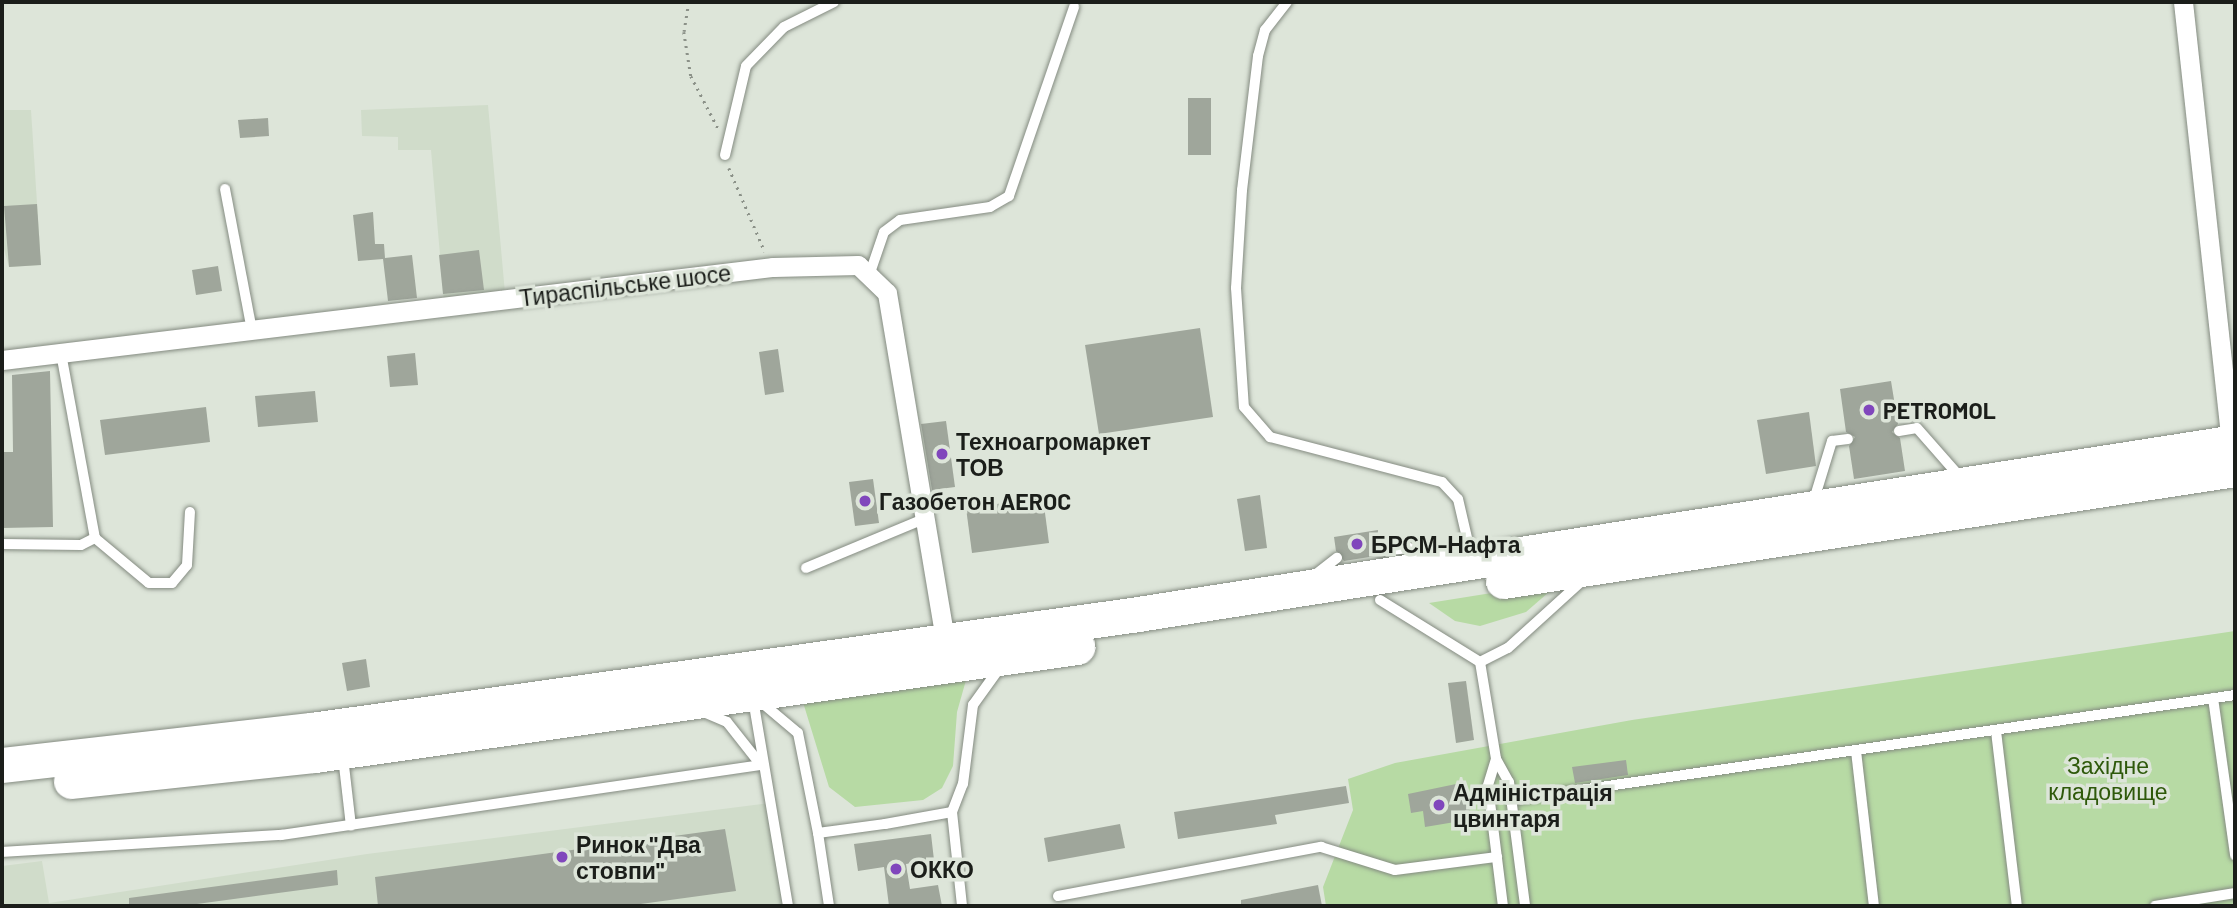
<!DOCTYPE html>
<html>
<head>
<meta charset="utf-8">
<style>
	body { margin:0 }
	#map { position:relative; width:2237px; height:908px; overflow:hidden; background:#dde5d9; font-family:Barlow,sans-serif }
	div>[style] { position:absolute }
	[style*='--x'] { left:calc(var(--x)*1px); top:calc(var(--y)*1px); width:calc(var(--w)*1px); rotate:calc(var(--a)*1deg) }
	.built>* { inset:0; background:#d0dcca }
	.green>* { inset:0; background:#b7daa4 }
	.building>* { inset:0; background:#9fa69b }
	.path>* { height:2.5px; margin-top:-1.25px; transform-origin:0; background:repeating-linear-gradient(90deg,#8b9188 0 2px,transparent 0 7px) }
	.roads { filter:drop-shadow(0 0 2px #848b81) drop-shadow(0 0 2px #848b81) }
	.lane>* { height:10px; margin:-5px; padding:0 5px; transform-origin:5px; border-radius:5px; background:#fff }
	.street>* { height:19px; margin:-9.5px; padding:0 9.5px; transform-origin:9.5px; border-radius:9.5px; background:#fff }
	.highway>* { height:35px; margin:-17.5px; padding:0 17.5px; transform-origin:17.5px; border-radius:17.5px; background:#fff }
	.dots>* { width:19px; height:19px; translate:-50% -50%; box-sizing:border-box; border:4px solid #dde5d9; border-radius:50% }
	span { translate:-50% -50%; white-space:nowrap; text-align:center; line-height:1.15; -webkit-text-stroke:7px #dde5d9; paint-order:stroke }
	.street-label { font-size:23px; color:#1b1e1a }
	.poi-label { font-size:23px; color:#1b1e1a; font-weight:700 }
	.left { translate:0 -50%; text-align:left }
	.park-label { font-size:23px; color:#2e590a }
	.frame { position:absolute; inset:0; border:4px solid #1b1e1a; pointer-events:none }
</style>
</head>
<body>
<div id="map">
	<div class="built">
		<i style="clip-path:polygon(488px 105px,505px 293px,444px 302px,431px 150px,398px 150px,398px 137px,362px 136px,361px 110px)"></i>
		<i style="clip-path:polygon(2px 110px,31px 110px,41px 265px,9px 267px,2px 242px)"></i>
		<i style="clip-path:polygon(770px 803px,788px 906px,2px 906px,2px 866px,42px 861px,49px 903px,367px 854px)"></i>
	</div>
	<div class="green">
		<i style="clip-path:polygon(1548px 584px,1549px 592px,1526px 612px,1480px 626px,1455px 621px,1429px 603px)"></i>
		<i style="clip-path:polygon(2235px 631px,2235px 906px,1326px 906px,1323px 887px,1353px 810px,1348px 779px,1395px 763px,1632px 720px)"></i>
		<i style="clip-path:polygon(968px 673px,957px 712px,953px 766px,942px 788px,923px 800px,855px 807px,829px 787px,802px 699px)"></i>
	</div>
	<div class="building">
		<i style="clip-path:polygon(1188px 98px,1211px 98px,1211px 155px,1188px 155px)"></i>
		<i style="clip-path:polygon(268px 118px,269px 136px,240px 138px,238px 120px)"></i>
		<i style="clip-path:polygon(37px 204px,41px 265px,9px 267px,4px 206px)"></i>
		<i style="clip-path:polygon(373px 212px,375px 244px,384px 244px,385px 258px,412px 255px,417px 298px,388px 301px,383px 259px,358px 261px,353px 215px)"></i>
		<i style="clip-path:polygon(479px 250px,484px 290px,443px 294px,439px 255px)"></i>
		<i style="clip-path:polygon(218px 266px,222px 291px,196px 295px,192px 270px)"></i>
		<i style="clip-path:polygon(1200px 328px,1213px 417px,1099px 434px,1085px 345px)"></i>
		<i style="clip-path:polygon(778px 349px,784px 392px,765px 395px,759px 352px)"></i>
		<i style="clip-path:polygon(415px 353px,418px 385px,390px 387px,387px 356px)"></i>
		<i style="clip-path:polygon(50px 371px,53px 527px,2px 528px,2px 452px,13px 452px,12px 375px)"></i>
		<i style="clip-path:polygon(1891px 381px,1898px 424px,1892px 432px,1900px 438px,1905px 471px,1854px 479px,1849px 446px,1855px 437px,1846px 432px,1840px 389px)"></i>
		<i style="clip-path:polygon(315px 391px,318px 422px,258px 427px,255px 396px)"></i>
		<i style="clip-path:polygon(206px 407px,210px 442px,105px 455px,100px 420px)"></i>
		<i style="clip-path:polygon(1809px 412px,1816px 466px,1766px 474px,1757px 420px)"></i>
		<i style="clip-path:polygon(946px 421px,955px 487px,932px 490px,921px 424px)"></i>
		<i style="clip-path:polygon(873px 479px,879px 523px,855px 526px,849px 482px)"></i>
		<i style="clip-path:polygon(1260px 495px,1267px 548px,1245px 551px,1237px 499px)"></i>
		<i style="clip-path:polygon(1043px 498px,1049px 543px,972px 553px,966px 508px)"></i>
		<i style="clip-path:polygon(1378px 530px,1376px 556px,1344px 561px,1336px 551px,1334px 537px)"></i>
		<i style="clip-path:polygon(366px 659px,370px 687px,347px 691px,342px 663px)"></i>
		<i style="clip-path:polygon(1466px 681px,1474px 740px,1456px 743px,1448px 683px)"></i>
		<i style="clip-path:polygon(1626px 760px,1628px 775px,1575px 783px,1572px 767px)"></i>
		<i style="clip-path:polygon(1456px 784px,1466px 785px,1470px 813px,1460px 815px,1461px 821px,1425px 827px,1423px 811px,1411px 813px,1408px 794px)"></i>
		<i style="clip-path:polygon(1346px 786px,1349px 803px,1275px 815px,1277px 824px,1178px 839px,1174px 812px)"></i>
		<i style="clip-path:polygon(1120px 824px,1125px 848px,1048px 862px,1044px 838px)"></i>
		<i style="clip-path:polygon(725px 829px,736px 891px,626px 906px,378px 906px,375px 877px)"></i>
		<i style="clip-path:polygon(931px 834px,934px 860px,906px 864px,910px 889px,938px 885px,942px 906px,889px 906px,884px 867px,858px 871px,854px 844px)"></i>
		<i style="clip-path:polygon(337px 870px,338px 885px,182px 906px,129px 906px,129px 898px)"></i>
		<i style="clip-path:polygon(1318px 885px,1322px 906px,1241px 906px,1241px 900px)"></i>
	</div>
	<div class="path">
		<i style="--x:689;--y:2;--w:30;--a:99"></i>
		<i style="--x:684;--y:32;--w:45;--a:81"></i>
		<i style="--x:691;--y:76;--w:59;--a:62.6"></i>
		<i style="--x:729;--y:168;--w:91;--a:66.8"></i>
	</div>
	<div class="roads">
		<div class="lane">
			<i style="--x:1287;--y:2;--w:36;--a:128"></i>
			<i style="--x:1265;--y:30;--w:27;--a:105"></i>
			<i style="--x:1258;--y:56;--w:135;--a:96.8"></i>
			<i style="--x:1242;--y:190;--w:98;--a:93.5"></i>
			<i style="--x:1236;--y:288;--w:119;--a:86.2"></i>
			<i style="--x:1244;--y:407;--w:40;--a:49"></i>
			<i style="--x:1270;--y:437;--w:178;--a:14.7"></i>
			<i style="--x:1442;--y:482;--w:23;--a:47"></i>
			<i style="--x:1458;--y:499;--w:57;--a:76.9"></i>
			<i style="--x:725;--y:155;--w:91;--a:-76.7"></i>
			<i style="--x:746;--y:66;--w:54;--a:-45.7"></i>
			<i style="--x:784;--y:27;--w:56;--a:-26.6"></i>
			<i style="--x:225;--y:189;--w:144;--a:79.2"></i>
			<i style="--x:871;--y:270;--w:40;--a:-71.1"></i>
			<i style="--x:884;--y:232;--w:20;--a:-37"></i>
			<i style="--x:900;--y:220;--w:91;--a:-8.2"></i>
			<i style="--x:990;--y:207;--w:22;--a:-30"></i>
			<i style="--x:1009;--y:196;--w:200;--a:-71"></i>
			<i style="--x:61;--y:353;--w:188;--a:79.6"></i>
			<i style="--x:95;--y:538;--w:70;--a:39.8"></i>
			<i style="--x:149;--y:583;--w:23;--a:0"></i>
			<i style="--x:172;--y:583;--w:23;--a:-50"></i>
			<i style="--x:187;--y:565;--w:53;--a:-86.8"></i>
			<i style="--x:1899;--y:431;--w:18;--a:-9"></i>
			<i style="--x:1917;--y:428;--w:67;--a:48.7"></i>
			<i style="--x:1813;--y:503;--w:65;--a:-73"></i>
			<i style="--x:1832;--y:441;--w:16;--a:-7"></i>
			<i style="--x:2;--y:544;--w:79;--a:0.7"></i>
			<i style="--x:81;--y:545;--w:16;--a:-27"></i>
			<i style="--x:1381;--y:551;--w:28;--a:-6"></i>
			<i style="--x:1409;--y:548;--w:22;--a:22"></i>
			<i style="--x:806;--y:568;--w:128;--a:-22.6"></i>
			<i style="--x:1315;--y:575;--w:28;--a:-38"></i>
			<i style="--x:1380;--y:600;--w:118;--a:31.8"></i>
			<i style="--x:1480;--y:662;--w:31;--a:-27"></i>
			<i style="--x:1508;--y:648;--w:101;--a:-42.2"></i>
			<i style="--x:1480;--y:662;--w:98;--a:80.6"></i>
			<i style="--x:1496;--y:759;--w:26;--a:61"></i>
			<i style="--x:1509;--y:782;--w:125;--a:82.6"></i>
			<i style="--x:2213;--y:698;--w:159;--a:82"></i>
			<i style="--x:753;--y:699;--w:210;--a:80.4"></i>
			<i style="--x:761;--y:702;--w:48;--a:40"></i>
			<i style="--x:798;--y:733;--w:102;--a:78.7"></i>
			<i style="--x:818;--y:833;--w:68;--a:-7.7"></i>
			<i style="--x:885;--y:824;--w:68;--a:-10.2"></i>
			<i style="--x:952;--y:812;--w:30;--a:-69"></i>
			<i style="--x:963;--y:784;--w:80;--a:-82.8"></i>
			<i style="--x:973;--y:705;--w:48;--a:-54.3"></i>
			<i style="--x:701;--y:711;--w:28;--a:23"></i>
			<i style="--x:727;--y:722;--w:55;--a:51.7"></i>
			<i style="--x:1996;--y:731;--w:176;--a:83.2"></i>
			<i style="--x:1856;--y:751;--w:156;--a:83.4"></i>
			<i style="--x:343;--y:757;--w:69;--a:83.4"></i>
			<i style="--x:1496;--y:759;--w:28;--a:107"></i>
			<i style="--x:1488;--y:786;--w:121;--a:82.9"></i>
			<i style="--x:1511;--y:800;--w:732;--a:-8.25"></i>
			<i style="--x:952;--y:812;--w:95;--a:83.9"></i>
			<i style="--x:818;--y:833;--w:74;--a:81.4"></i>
			<i style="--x:2;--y:852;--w:280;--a:-3.5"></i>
			<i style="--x:281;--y:835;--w:486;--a:-8.3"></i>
			<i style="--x:1058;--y:896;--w:268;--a:-10.6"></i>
			<i style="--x:1321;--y:847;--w:77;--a:17.3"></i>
			<i style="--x:1395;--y:870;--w:103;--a:-7.3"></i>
			<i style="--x:2155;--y:906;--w:81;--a:-9.2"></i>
		</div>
		<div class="street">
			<i style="--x:2183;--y:2;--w:452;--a:83.8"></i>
			<i style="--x:2;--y:360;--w:777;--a:-6.88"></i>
			<i style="--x:773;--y:267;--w:85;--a:-1.3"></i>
			<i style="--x:858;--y:265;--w:40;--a:44"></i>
			<i style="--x:887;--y:293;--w:352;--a:80.5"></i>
		</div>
		<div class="highway">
			<i style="--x:1503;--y:581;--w:741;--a:-8.7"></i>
			<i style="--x:2;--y:765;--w:311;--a:-6.5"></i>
			<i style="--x:311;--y:730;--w:835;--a:-7.98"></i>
			<i style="--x:1138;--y:614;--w:1110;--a:-8.91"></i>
			<i style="--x:71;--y:781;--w:245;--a:-6.1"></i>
			<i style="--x:315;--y:755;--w:770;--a:-8.07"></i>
		</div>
	</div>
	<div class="dots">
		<i style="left:1869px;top:410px;background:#8046bc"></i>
		<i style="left:942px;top:454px;background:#8046bc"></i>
		<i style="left:865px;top:501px;background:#8046bc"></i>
		<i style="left:1357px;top:544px;background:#8046bc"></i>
		<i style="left:1439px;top:805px;background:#8046bc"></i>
		<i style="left:562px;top:857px;background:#8046bc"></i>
		<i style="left:896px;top:869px;background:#8046bc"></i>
	</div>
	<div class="street-label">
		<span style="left:625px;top:285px;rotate:-7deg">Тираспільське шосе</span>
	</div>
	<div class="poi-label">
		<span class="left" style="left:1883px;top:410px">PETROMOL</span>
		<span class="left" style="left:956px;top:454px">Техноагромаркет<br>ТОВ</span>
		<span class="left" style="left:879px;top:501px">Газобетон AEROC</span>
		<span class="left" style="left:1371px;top:544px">БРСМ-Нафта</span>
		<span class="left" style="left:1453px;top:805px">Адміністрація<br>цвинтаря</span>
		<span class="left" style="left:576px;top:857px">Ринок "Два<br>стовпи"</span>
		<span class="left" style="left:910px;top:869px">ОККО</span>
	</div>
	<div class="park-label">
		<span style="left:2108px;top:778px">Західне<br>кладовище</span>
	</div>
	<div class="frame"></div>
</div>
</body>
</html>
